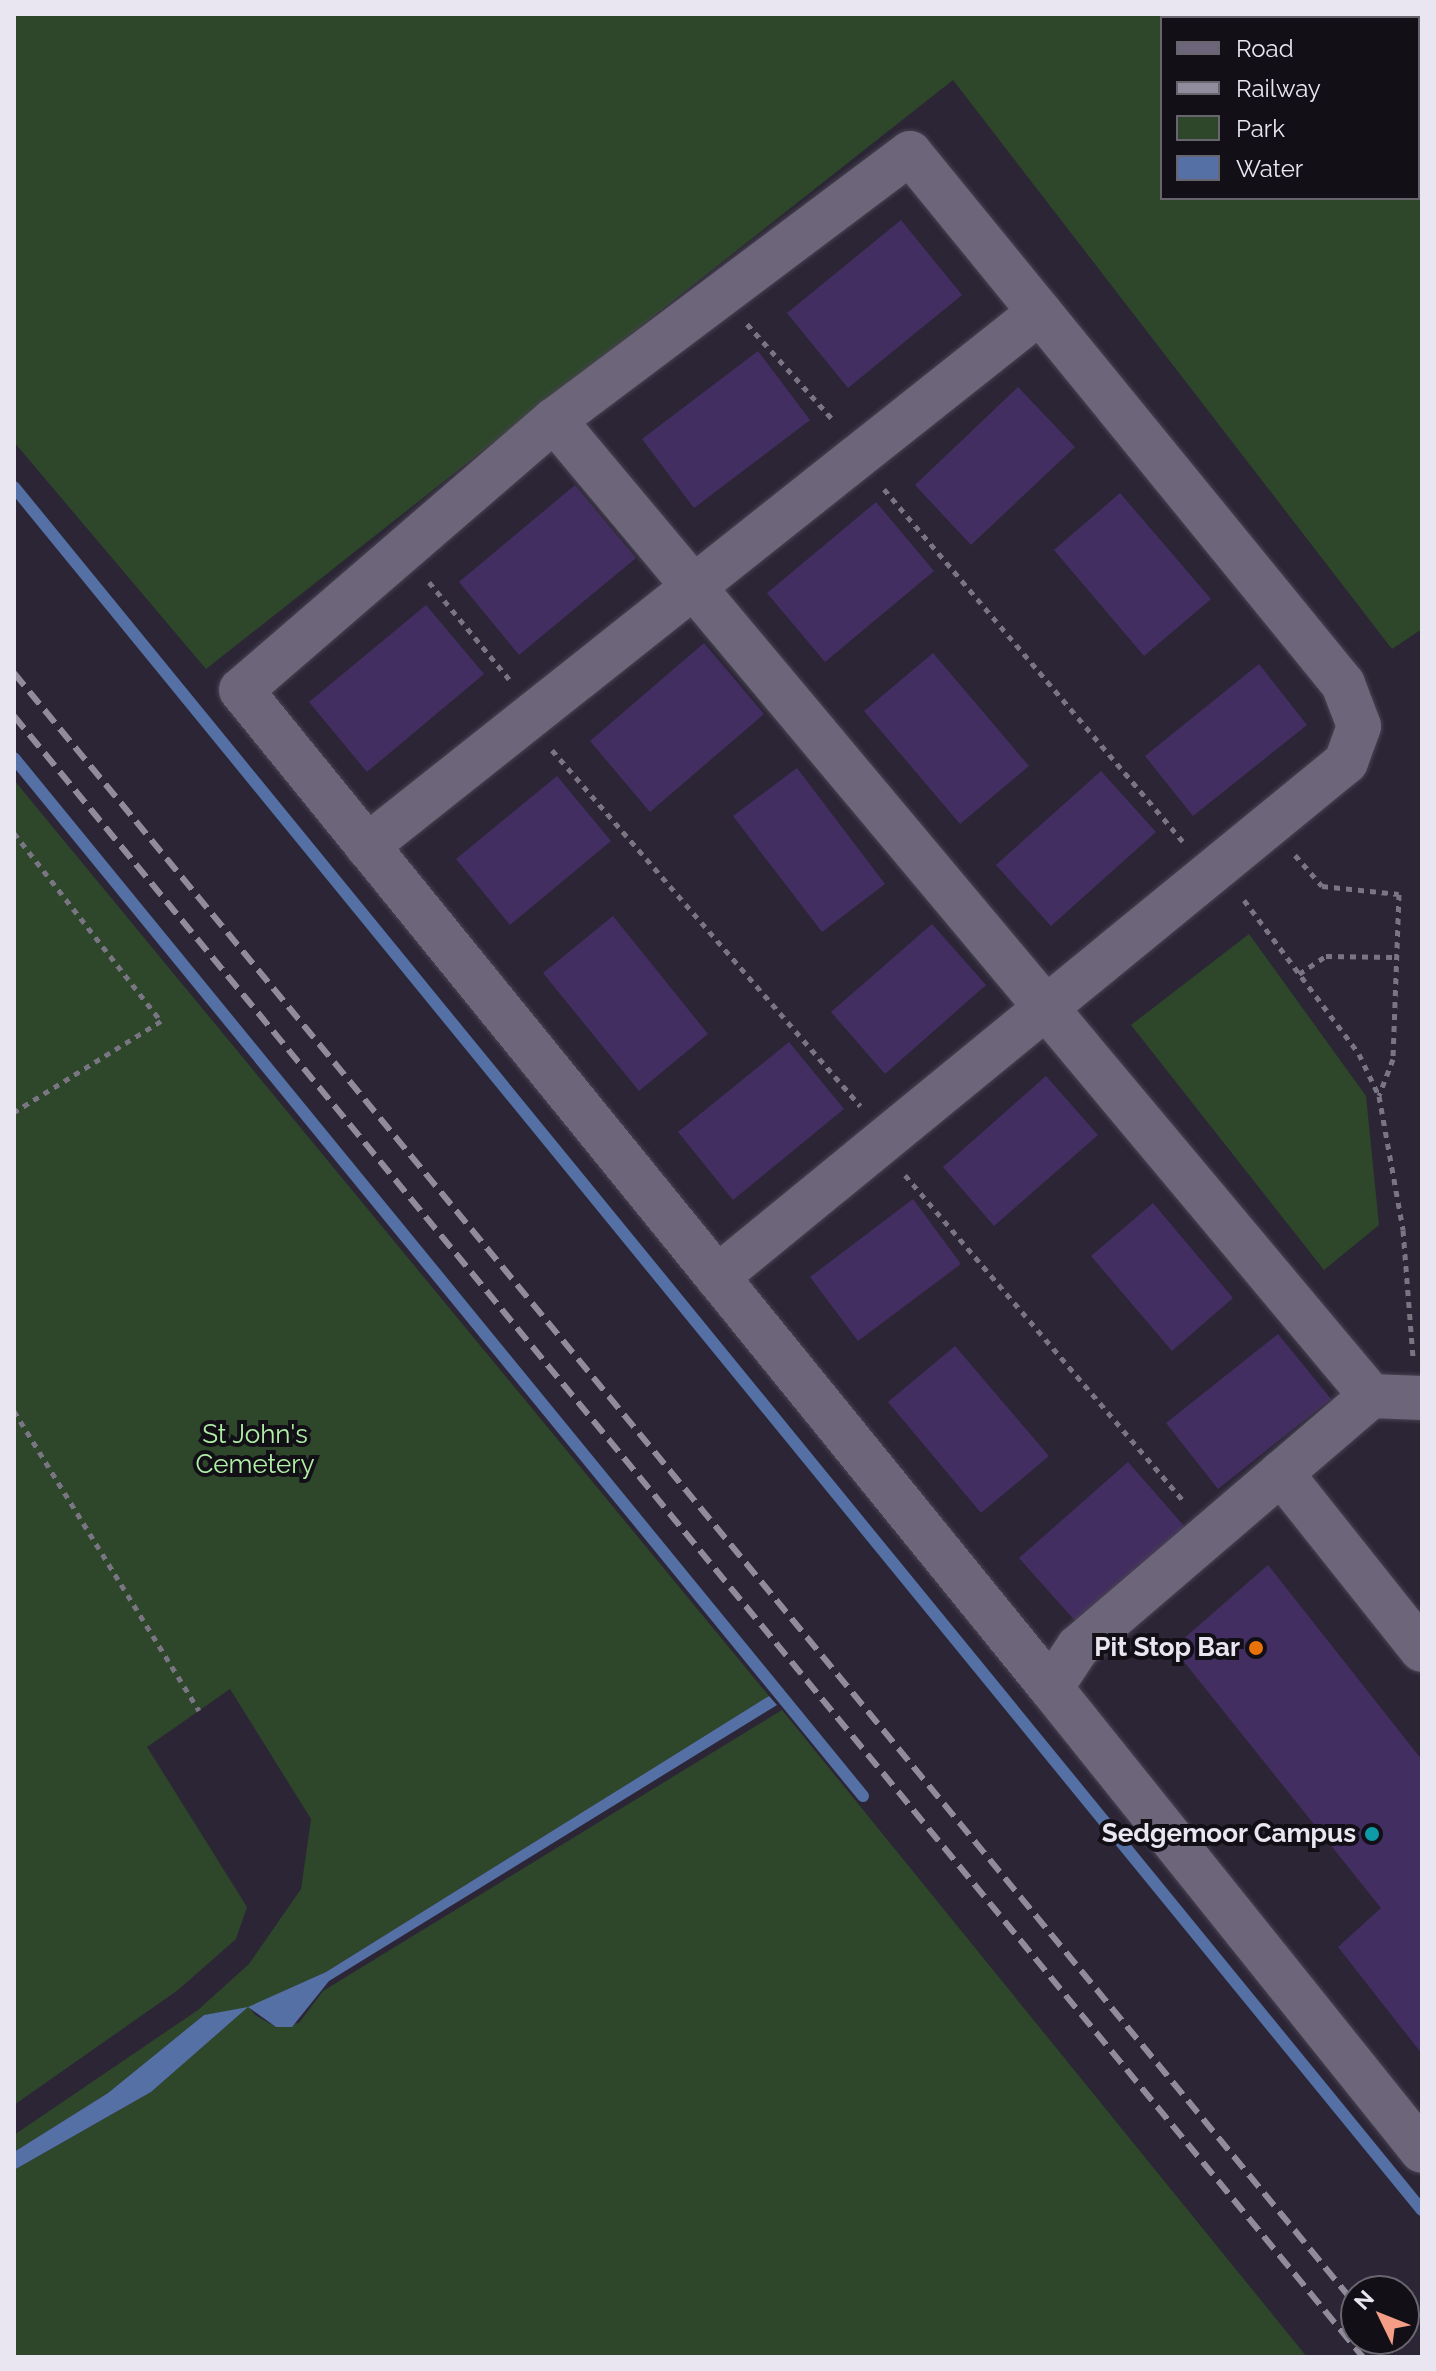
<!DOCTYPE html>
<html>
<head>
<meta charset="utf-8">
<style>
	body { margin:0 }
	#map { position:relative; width:1436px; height:2371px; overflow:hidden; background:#2b2536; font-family:Raleway,sans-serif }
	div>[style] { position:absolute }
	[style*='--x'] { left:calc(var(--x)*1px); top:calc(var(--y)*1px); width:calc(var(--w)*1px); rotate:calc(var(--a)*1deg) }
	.green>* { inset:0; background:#2e472a }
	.water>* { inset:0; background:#5570a5 }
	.stream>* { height:12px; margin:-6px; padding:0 6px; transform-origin:6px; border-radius:6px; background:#5570a5 }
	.building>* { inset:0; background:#432e61 }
	.path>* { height:5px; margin-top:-2.5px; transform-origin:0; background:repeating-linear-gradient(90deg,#7a7583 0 6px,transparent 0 12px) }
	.roads { filter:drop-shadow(0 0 2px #474250) drop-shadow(0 0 2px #474250) }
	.minor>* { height:44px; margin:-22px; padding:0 22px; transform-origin:22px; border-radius:22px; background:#6d667a }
	.rail>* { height:6px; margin-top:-3px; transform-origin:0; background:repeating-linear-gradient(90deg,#918c9b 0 16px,transparent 0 24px) }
	.dots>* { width:22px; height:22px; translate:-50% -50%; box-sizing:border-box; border:4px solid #120f17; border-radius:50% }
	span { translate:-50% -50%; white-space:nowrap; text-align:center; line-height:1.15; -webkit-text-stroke:8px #120f17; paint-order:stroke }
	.park-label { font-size:26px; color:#b0f0a6 }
	.poi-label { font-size:26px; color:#e9e5f1; font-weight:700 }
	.right { translate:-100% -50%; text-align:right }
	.frame { position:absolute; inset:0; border:16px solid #e9e5f1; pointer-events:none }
	.legend { position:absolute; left:1160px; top:16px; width:260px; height:184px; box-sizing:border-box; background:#120f17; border:2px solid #68656e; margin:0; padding:10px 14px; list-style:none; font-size:24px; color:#e9e5f1 }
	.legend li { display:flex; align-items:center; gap:16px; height:40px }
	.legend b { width:40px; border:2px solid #68656e }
	.north { position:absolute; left:1340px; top:2275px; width:80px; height:80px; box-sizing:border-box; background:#120f17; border:2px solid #68656e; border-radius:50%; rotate:313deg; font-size:22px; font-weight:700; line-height:32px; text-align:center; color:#e9e5f1 }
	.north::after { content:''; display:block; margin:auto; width:28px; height:36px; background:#f49e87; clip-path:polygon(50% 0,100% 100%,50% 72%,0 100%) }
</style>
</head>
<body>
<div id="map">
	<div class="green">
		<i style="clip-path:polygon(14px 14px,1275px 14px,1162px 18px,1162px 198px,1418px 198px,1418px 187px,1422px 192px,1422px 629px,1392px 649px,953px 80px,206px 669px,14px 442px)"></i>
		<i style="clip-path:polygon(14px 780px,769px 1696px,326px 1972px,249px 2007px,255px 2015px,276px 2027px,299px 2023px,323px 1991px,782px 1710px,1307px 2357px,14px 2357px,14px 2170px,151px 2092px,246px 2008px,204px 2015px,108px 2093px,14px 2152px,14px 2135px,198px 2010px,249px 1964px,301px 1889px,311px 1819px,230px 1689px,147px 1747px,247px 1907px,236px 1939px,178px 1990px,14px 2105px)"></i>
		<i style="clip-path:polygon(1249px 934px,1366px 1096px,1379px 1225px,1324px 1270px,1131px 1025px)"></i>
	</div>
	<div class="water">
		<i style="clip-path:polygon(769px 1696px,777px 1705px,329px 1981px,292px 2027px,276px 2027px,248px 2007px,151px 2092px,14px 2170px,14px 2152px,108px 2093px,204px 2015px,248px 2007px,326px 1972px)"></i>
	</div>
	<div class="stream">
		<i style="--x:1304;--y:14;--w:5;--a:53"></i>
		<i style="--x:1418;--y:152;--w:6;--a:51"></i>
		<i style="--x:14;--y:487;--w:2225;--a:50.75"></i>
		<i style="--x:14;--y:758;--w:1341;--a:50.72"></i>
	</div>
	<div class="building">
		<i style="clip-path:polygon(901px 220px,962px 295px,848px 388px,787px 313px)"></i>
		<i style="clip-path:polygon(758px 351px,810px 420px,694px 508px,642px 439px)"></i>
		<i style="clip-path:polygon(1018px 387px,1075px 447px,971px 545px,915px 485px)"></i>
		<i style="clip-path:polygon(575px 485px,636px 558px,519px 655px,459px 582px)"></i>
		<i style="clip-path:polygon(1120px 493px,1211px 599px,1144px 656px,1054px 550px)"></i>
		<i style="clip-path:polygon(876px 502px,934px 571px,825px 662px,767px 593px)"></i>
		<i style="clip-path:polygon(426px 605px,484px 674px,367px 772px,309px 702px)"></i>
		<i style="clip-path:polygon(704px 643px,764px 714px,650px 812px,590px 741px)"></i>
		<i style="clip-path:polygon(933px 653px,1029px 766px,960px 824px,864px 711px)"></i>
		<i style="clip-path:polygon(1259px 664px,1307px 725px,1193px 816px,1145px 756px)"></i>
		<i style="clip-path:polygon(797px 768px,885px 884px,822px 932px,733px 816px)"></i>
		<i style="clip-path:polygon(1101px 771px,1156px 832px,1051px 926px,996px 865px)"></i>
		<i style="clip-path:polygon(557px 776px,611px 841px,510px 925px,456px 859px)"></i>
		<i style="clip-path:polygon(613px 916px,708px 1034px,639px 1091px,543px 973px)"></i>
		<i style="clip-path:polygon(932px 924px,986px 985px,885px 1074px,831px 1012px)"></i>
		<i style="clip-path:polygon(789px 1042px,844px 1109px,733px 1200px,678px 1132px)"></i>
		<i style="clip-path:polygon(1046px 1076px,1098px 1135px,994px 1226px,943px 1167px)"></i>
		<i style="clip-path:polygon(913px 1199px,961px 1264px,858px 1341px,810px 1277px)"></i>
		<i style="clip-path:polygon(1153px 1203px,1233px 1298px,1172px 1351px,1091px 1256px)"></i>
		<i style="clip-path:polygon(1278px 1334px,1331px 1399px,1218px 1489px,1166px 1423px)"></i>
		<i style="clip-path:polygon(955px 1346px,1049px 1456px,981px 1513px,888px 1402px)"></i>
		<i style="clip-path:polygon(1128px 1462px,1185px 1527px,1077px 1623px,1019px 1558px)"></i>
		<i style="clip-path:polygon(1268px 1565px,1422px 1760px,1422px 2054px,1338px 1947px,1381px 1908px,1173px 1648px)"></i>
	</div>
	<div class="path">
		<i style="--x:747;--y:324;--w:130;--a:48.1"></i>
		<i style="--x:884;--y:489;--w:462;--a:49.7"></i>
		<i style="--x:429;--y:582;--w:126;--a:50.5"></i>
		<i style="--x:552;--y:750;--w:471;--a:49.1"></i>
		<i style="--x:14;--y:833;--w:239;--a:52"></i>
		<i style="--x:161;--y:1021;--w:173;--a:148.2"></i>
		<i style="--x:1295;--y:855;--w:41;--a:48.9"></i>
		<i style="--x:1322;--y:886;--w:77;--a:5.9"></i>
		<i style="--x:1399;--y:894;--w:165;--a:92.1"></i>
		<i style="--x:1393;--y:1059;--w:39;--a:111"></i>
		<i style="--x:1244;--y:900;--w:192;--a:53.2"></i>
		<i style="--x:1359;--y:1054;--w:47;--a:64.5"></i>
		<i style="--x:1379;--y:1096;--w:136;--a:79.8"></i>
		<i style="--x:1403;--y:1230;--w:127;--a:85.5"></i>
		<i style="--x:1299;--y:974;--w:32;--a:-34"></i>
		<i style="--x:1326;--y:956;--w:68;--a:0.8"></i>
		<i style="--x:905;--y:1175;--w:430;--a:49.5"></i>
		<i style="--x:14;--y:1411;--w:352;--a:58.3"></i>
	</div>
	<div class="roads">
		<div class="minor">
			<i style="--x:1349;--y:14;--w:5;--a:53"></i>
			<i style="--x:1418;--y:100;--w:6;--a:51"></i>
			<i style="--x:554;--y:420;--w:1273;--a:50.07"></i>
			<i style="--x:367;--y:846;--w:859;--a:-38.43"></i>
			<i style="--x:717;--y:1277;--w:813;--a:-39.31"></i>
			<i style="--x:1346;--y:762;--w:38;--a:-70"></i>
			<i style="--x:1359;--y:726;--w:45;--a:-110.9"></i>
			<i style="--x:1343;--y:684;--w:685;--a:-129.2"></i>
			<i style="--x:910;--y:153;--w:445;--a:143.1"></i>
			<i style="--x:554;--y:420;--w:413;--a:139.2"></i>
			<i style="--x:241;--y:690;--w:1285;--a:50.94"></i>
			<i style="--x:1422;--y:1398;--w:51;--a:-177.8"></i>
			<i style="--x:1371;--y:1396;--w:386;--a:139.4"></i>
			<i style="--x:1078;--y:1647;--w:49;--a:123.4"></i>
			<i style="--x:1051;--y:1688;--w:593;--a:51.29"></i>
			<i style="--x:1281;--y:1473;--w:226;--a:51.5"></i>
		</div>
	</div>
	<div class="rail">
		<i style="--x:14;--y:673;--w:2113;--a:50.57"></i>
		<i style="--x:14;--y:716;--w:2124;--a:50.58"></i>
		<i style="--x:1384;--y:2339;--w:23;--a:50"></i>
	</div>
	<div class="dots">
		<i style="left:1256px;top:1648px;background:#e8710a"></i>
		<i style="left:1372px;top:1834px;background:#0f9aa8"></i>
	</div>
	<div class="park-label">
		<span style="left:255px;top:1450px">St John's<br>Cemetery</span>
	</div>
	<div class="poi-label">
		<span class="right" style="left:1240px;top:1648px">Pit Stop Bar</span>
		<span class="right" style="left:1356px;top:1834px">Sedgemoor Campus</span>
	</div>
	<div class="frame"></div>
	<ul class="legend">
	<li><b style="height:10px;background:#6d667a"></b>Road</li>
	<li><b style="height:10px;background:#918c9b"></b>Railway</li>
	<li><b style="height:22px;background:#2e472a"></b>Park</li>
	<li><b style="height:22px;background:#5570a5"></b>Water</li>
	</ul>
	<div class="north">N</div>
</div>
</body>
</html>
